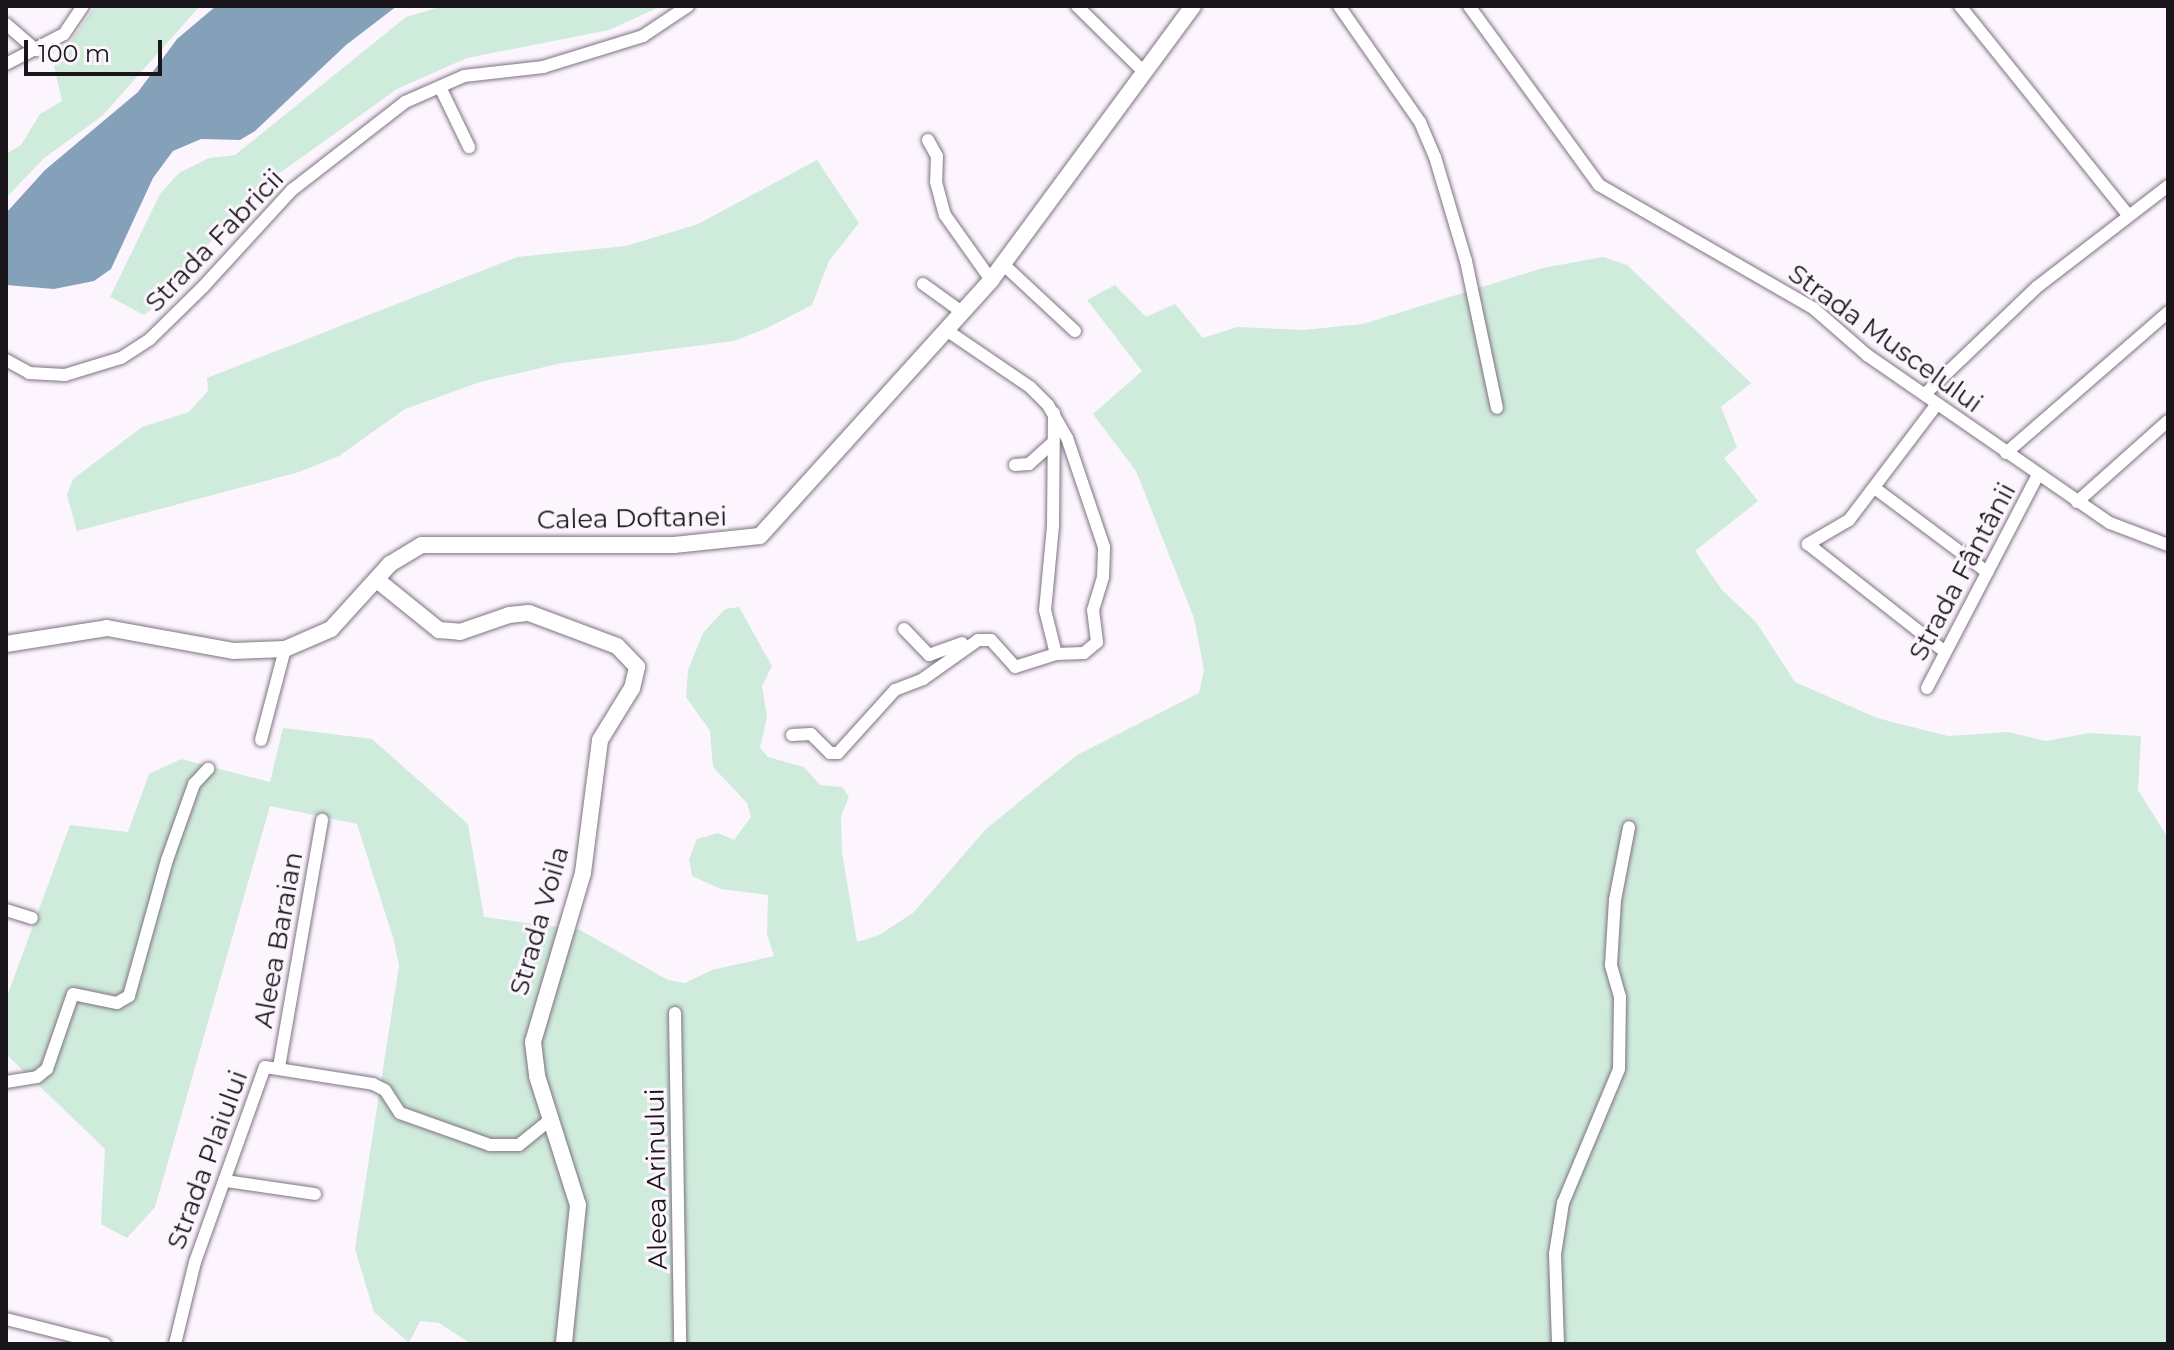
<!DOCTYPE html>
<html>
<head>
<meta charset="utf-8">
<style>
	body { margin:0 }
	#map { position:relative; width:2174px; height:1350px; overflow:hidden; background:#fdf5fe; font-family:Montserrat,sans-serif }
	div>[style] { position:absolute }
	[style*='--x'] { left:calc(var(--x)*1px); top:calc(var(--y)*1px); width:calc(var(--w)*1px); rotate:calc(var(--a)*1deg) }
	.green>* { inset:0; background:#cfebdb }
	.water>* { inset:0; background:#84a1b9 }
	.roads { filter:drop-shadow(0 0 2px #7e7381) drop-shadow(0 0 2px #7e7381) }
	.minor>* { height:12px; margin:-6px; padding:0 6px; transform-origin:6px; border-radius:6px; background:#fff }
	.major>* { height:16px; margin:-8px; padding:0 8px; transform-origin:8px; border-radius:8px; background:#fff }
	span { translate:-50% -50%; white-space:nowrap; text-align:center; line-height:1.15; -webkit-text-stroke:6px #fdf5fe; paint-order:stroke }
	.street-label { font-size:26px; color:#19151a }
	.frame { position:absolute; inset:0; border:8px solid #19151a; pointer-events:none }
	.scale { position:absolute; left:24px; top:40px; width:138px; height:36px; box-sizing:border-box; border:4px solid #19151a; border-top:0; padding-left:10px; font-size:24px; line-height:28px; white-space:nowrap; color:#19151a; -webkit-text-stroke:6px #fdf5fe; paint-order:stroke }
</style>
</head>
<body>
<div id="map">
	<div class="green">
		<i style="clip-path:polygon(95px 6px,200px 6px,102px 116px,43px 159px,6px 198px,6px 154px,21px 145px,40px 114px,62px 101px,54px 66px)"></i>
		<i style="clip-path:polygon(443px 6px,662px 6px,609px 30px,467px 58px,397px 89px,249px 195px,161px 302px,144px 315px,110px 297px,160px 194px,179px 173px,209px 158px,235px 155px,406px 17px)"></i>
		<i style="clip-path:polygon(817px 160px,859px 223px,829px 261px,812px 305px,767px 328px,734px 341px,562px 363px,480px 382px,405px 409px,339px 456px,299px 472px,77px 531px,67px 495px,73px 479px,142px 427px,189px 412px,208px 391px,207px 378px,517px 257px,626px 246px,698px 224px)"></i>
		<i style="clip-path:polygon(1603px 257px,1627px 265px,1751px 383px,1721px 407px,1737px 447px,1724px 458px,1758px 501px,1695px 551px,1722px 590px,1756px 622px,1795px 682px,1877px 718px,1948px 736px,2008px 732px,2046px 741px,2089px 733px,2141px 736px,2138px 790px,2168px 838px,2168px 1344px,471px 1344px,439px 1323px,420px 1321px,409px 1343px,374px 1312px,355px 1249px,399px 966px,394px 941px,357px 824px,270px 806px,155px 1207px,127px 1238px,101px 1224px,105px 1149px,6px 1054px,6px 999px,70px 825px,128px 832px,149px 774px,181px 759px,270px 782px,283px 728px,372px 739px,468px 824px,484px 917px,580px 930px,668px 980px,685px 983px,712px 970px,774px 956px,767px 934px,768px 895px,721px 889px,692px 876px,689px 859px,697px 839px,718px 833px,734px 840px,751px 817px,747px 803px,713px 767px,710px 731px,686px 697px,688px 670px,703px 633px,725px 609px,739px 607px,772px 666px,762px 686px,767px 717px,760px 748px,768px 757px,804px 767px,820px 785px,842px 787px,849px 797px,841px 816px,842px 852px,857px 942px,879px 935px,913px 913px,986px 829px,1077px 755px,1199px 693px,1204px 670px,1194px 618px,1136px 471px,1093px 414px,1142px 371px,1087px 300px,1115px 285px,1146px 317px,1175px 304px,1203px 338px,1237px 327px,1303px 330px,1363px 324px,1543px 268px)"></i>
	</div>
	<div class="water">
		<i style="clip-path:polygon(216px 6px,397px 6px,346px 45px,255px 131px,240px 140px,201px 139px,173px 151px,153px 178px,111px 269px,94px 281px,54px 289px,6px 285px,6px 213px,45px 170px,138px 92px,177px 39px)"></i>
	</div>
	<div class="roads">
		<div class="minor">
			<i style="--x:1077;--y:6;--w:94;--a:44.6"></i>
			<i style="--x:1339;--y:6;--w:141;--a:55.1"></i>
			<i style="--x:1420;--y:122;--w:38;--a:67"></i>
			<i style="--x:1435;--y:157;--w:109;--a:73.4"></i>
			<i style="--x:1466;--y:261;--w:150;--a:78.1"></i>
			<i style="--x:1469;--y:6;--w:221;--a:54"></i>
			<i style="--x:1599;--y:185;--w:247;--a:29.9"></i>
			<i style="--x:1813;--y:308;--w:72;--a:41"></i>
			<i style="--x:1867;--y:355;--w:295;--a:34.7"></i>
			<i style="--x:2110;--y:523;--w:62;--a:20.8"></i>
			<i style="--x:1960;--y:6;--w:268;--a:51.2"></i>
			<i style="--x:6;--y:24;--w:40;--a:41"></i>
			<i style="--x:6;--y:64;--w:65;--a:-27.3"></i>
			<i style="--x:64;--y:34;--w:34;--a:-56"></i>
			<i style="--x:440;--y:87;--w:67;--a:64.2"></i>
			<i style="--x:928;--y:140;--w:18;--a:61"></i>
			<i style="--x:937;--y:156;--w:26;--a:92"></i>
			<i style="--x:936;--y:182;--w:34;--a:75"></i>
			<i style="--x:945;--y:215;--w:80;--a:54.7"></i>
			<i style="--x:1004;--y:265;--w:97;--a:42.9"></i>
			<i style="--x:923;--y:284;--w:49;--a:35.9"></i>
			<i style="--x:6;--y:360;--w:26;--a:29"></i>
			<i style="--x:29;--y:373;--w:36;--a:3"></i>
			<i style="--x:65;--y:375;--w:59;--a:-16.9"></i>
			<i style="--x:121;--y:358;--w:35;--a:-33"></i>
			<i style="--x:150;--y:339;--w:74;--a:-44.5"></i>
			<i style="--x:203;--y:287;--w:132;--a:-47.5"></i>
			<i style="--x:292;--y:190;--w:143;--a:-37.9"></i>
			<i style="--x:405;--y:102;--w:64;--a:-23.8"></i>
			<i style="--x:464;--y:76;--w:80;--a:-6.5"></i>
			<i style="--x:543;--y:67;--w:105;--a:-17.2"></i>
			<i style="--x:643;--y:36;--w:54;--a:-33.7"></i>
			<i style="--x:1925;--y:394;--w:155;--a:-43.7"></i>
			<i style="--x:2037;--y:287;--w:165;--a:-37.6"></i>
			<i style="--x:1937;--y:404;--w:146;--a:127.2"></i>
			<i style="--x:1849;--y:520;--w:48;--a:149.7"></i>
			<i style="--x:1808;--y:544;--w:174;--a:38.2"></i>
			<i style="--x:1054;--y:413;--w:113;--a:90.5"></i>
			<i style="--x:1053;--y:526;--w:84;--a:95.4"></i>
			<i style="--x:1045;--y:610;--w:45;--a:76"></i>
			<i style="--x:2006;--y:453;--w:215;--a:-41"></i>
			<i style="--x:1015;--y:465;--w:14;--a:-4"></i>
			<i style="--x:1029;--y:464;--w:30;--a:-42"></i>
			<i style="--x:1876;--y:489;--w:139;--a:36.8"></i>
			<i style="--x:2077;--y:502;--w:122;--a:-41.7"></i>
			<i style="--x:904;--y:629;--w:36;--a:46"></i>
			<i style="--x:929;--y:655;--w:35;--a:-20"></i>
			<i style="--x:1927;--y:688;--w:238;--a:-62.5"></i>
			<i style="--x:792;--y:735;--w:19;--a:-3"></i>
			<i style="--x:811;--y:734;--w:27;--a:45"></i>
			<i style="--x:830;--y:753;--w:8;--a:0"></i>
			<i style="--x:838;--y:753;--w:85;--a:-47.9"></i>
			<i style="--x:895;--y:690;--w:30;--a:-21"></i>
			<i style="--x:923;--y:679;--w:67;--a:-35.3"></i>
			<i style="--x:978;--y:640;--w:13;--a:0"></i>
			<i style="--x:991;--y:640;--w:36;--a:48"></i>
			<i style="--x:1015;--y:667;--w:43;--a:-17.6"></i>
			<i style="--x:1056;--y:654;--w:28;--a:-2"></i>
			<i style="--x:1084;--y:653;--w:17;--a:-40"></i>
			<i style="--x:1097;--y:642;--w:32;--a:-97"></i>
			<i style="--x:1093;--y:610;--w:34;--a:-73"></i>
			<i style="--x:1103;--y:577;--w:30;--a:-88"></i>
			<i style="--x:1104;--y:547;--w:115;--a:-108.7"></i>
			<i style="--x:1067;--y:438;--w:38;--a:-120"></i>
			<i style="--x:1048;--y:405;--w:25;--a:-135"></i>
			<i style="--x:1030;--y:387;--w:102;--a:-145.8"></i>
			<i style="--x:261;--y:740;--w:94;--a:-75.2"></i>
			<i style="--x:6;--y:910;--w:27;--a:17"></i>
			<i style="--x:675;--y:1013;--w:331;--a:89.1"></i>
			<i style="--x:279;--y:1067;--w:251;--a:-80.1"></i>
			<i style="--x:6;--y:1082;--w:31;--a:-9"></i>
			<i style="--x:37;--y:1077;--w:13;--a:-39"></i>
			<i style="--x:47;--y:1069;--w:79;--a:-70.9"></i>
			<i style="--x:73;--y:994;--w:45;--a:11.6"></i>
			<i style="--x:117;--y:1003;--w:14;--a:-30"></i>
			<i style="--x:129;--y:996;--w:141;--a:-74.4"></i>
			<i style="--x:167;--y:860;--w:81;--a:-70.4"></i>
			<i style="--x:194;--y:784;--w:21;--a:-47"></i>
			<i style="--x:226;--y:1181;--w:90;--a:8.3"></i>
			<i style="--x:6;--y:1319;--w:102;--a:14.2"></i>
			<i style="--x:175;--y:1344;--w:84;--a:-76.3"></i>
			<i style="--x:195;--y:1262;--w:207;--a:-70.3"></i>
			<i style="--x:265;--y:1067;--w:109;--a:8.9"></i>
			<i style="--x:373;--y:1084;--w:13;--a:27"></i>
			<i style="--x:385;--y:1090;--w:27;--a:57"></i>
			<i style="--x:400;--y:1113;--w:96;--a:19.6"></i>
			<i style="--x:490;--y:1145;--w:29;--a:0"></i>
			<i style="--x:519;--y:1145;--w:41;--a:-39.1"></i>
			<i style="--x:1558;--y:1344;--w:90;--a:-91.9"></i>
			<i style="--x:1555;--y:1254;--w:52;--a:-81.1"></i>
			<i style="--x:1563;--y:1203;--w:145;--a:-67.3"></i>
			<i style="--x:1619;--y:1069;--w:72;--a:-89.2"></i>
			<i style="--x:1620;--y:997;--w:33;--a:-106"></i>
			<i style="--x:1611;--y:965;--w:65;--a:-86.5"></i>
			<i style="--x:1615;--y:900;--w:74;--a:-79.1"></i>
		</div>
		<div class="major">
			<i style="--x:377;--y:580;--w:80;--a:38.9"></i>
			<i style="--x:439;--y:630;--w:21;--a:5"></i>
			<i style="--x:460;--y:632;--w:52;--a:-19.1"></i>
			<i style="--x:509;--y:615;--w:20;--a:-6"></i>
			<i style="--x:529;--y:613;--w:94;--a:20.6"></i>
			<i style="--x:617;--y:646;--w:29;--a:46"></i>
			<i style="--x:637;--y:667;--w:22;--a:103"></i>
			<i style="--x:632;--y:688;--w:61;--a:121.6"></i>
			<i style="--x:600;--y:740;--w:134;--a:97.3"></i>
			<i style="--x:583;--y:873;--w:176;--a:106.5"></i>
			<i style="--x:533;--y:1042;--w:34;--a:83"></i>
			<i style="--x:537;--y:1076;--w:135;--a:72.4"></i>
			<i style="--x:578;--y:1205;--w:140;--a:95.8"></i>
			<i style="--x:6;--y:644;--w:102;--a:-9"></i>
			<i style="--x:107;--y:628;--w:128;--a:10.3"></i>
			<i style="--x:233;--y:651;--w:52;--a:-2.2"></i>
			<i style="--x:285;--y:649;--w:50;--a:-23.5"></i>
			<i style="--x:331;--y:629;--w:88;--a:-47.8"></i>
			<i style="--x:390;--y:564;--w:37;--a:-31"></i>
			<i style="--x:422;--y:545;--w:252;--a:0"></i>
			<i style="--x:674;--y:545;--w:86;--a:-6"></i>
			<i style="--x:760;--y:536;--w:345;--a:-47.9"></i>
			<i style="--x:991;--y:280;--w:340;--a:-53.6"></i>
		</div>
	</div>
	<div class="street-label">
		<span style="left:215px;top:241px;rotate:-46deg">Strada Fabricii</span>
		<span style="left:1885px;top:339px;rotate:36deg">Strada Muscelului</span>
		<span style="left:632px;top:519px;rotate:-1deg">Calea Doftanei</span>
		<span style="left:1963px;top:572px;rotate:-62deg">Strada Fântânii</span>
		<span style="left:540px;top:921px;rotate:-74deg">Strada Voila</span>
		<span style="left:279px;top:940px;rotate:-80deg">Aleea Baraian</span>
		<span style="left:208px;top:1160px;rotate:-70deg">Strada Plaiului</span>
		<span style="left:657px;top:1179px;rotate:-91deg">Aleea Arinului</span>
	</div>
	<div class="frame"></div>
	<div class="scale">100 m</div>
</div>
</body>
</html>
